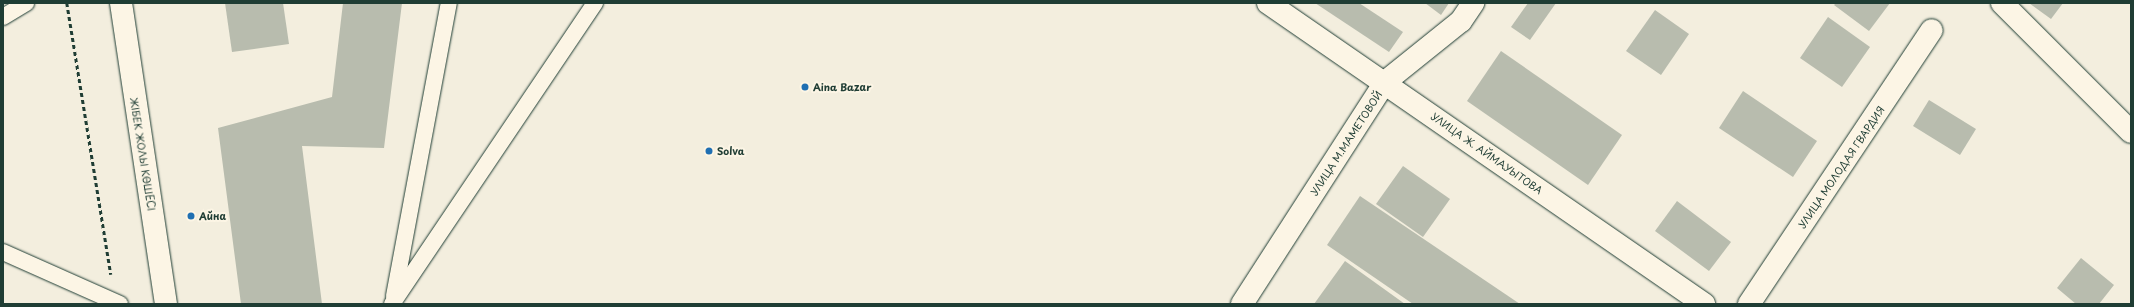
<!DOCTYPE html>
<html>
<head>
<meta charset="utf-8">
<style>
	body { margin:0 }
	#map { position:relative; width:2134px; height:307px; overflow:hidden; background:#f3eede; font-family:"Playpen Sans",sans-serif }
	div>[style] { position:absolute }
	[style*='--x'] { left:calc(var(--x)*1px); top:calc(var(--y)*1px); width:calc(var(--w)*1px); rotate:calc(var(--a)*1deg) }
	.building>* { inset:0; background:#b8bcae }
	.path>* { height:2.5px; margin-top:-1.25px; transform-origin:0; background:repeating-linear-gradient(90deg,#1f3d34 0 4px,transparent 0 7px) }
	.roads { filter:drop-shadow(0 0 1px #1f3d34) drop-shadow(0 0 1px #1f3d34) }
	.lane>* { height:16px; margin:-8px; padding:0 8px; transform-origin:8px; border-radius:8px; background:#fcf5e5 }
	.street>* { height:22px; margin:-11px; padding:0 11px; transform-origin:11px; border-radius:11px; background:#fcf5e5 }
	.secondary>* { height:22px; margin:-11px; padding:0 11px; transform-origin:11px; border-radius:11px; background:#fcf5e5 }
	.dots>* { width:11px; height:11px; translate:-50% -50%; box-sizing:border-box; border:2px solid #fcf5e5; border-radius:50% }
	span { translate:-50% -50%; white-space:nowrap; text-align:center; line-height:1.15; -webkit-text-stroke:4px #fcf5e5; paint-order:stroke }
	.poi-label { font-size:10px; color:#1f3d34; font-weight:700 }
	.left { translate:0 -50%; text-align:left }
	.street-label { font-size:10px; color:#1f3d34 }
	.frame { position:absolute; inset:0; border:4px solid #1f3d34; pointer-events:none }
</style>
</head>
<body>
<div id="map">
	<div class="building">
		<i style="clip-path:polygon(225px 3px,283px 3px,289px 44px,232px 52px)"></i>
		<i style="clip-path:polygon(343px 3px,402px 3px,384px 148px,302px 146px,322px 304px,241px 304px,218px 128px,332px 97px)"></i>
		<i style="clip-path:polygon(1315px 3px,1359px 3px,1403px 32px,1389px 52px)"></i>
		<i style="clip-path:polygon(1425px 3px,1449px 3px,1441px 15px)"></i>
		<i style="clip-path:polygon(1528px 3px,1556px 3px,1530px 40px,1511px 27px)"></i>
		<i style="clip-path:polygon(1836px 3px,1890px 3px,1869px 31px,1834px 5px)"></i>
		<i style="clip-path:polygon(2029px 3px,2063px 3px,2051px 19px)"></i>
		<i style="clip-path:polygon(1655px 10px,1689px 34px,1661px 75px,1626px 51px)"></i>
		<i style="clip-path:polygon(1828px 17px,1870px 47px,1842px 87px,1800px 58px)"></i>
		<i style="clip-path:polygon(1501px 51px,1622px 135px,1588px 185px,1467px 101px)"></i>
		<i style="clip-path:polygon(1743px 91px,1817px 141px,1793px 177px,1719px 128px)"></i>
		<i style="clip-path:polygon(1929px 100px,1976px 129px,1960px 155px,1913px 126px)"></i>
		<i style="clip-path:polygon(1403px 166px,1450px 199px,1423px 237px,1376px 204px)"></i>
		<i style="clip-path:polygon(1360px 196px,1520px 304px,1413px 304px,1327px 245px)"></i>
		<i style="clip-path:polygon(1677px 201px,1731px 242px,1709px 271px,1655px 231px)"></i>
		<i style="clip-path:polygon(2081px 258px,2114px 285px,2099px 304px,2076px 304px,2057px 288px)"></i>
		<i style="clip-path:polygon(1345px 261px,1405px 304px,1314px 304px)"></i>
	</div>
	<div class="path">
		<i style="--x:67;--y:3;--w:275;--a:80.8"></i>
	</div>
	<div class="roads">
		<div class="lane">
			<i style="--x:3;--y:17;--w:27;--a:-31"></i>
			<i style="--x:3;--y:252;--w:128;--a:24"></i>
			<i style="--x:394;--y:296;--w:298;--a:-79.4"></i>
			<i style="--x:392;--y:304;--w:363;--a:-56"></i>
		</div>
		<div class="street">
			<i style="--x:2002;--y:3;--w:182;--a:45"></i>
			<i style="--x:1242;--y:304;--w:264;--a:-57.2"></i>
			<i style="--x:1385;--y:82;--w:97;--a:-38.8"></i>
			<i style="--x:1461;--y:21;--w:22;--a:-56"></i>
			<i style="--x:1749;--y:304;--w:329;--a:-56.3"></i>
		</div>
		<div class="secondary">
			<i style="--x:121;--y:3;--w:304;--a:81.5"></i>
			<i style="--x:1268;--y:3;--w:530;--a:34.62"></i>
		</div>
	</div>
	<div class="dots">
		<i style="left:805px;top:87px;background:#1f6fb2"></i>
		<i style="left:709px;top:151px;background:#1f6fb2"></i>
		<i style="left:191px;top:216px;background:#1f6fb2"></i>
	</div>
	<div class="poi-label">
		<span class="left" style="left:813px;top:87px">Aina Bazar</span>
		<span class="left" style="left:717px;top:151px">Solva</span>
		<span class="left" style="left:199px;top:216px">Айна</span>
	</div>
	<div class="street-label">
		<span style="left:1346px;top:143px;rotate:-57deg">УЛИЦА М.МАМЕТОВОЙ</span>
		<span style="left:1487px;top:153px;rotate:35deg">УЛИЦА Ж. АЙМАУЫТОВА</span>
		<span style="left:143px;top:154px;rotate:81deg">ЖІБЕК ЖОЛЫ КӨШЕСІ</span>
		<span style="left:1841px;top:167px;rotate:-56deg">УЛИЦА МОЛОДАЯ ГВАРДИЯ</span>
	</div>
	<div class="frame"></div>
</div>
</body>
</html>
